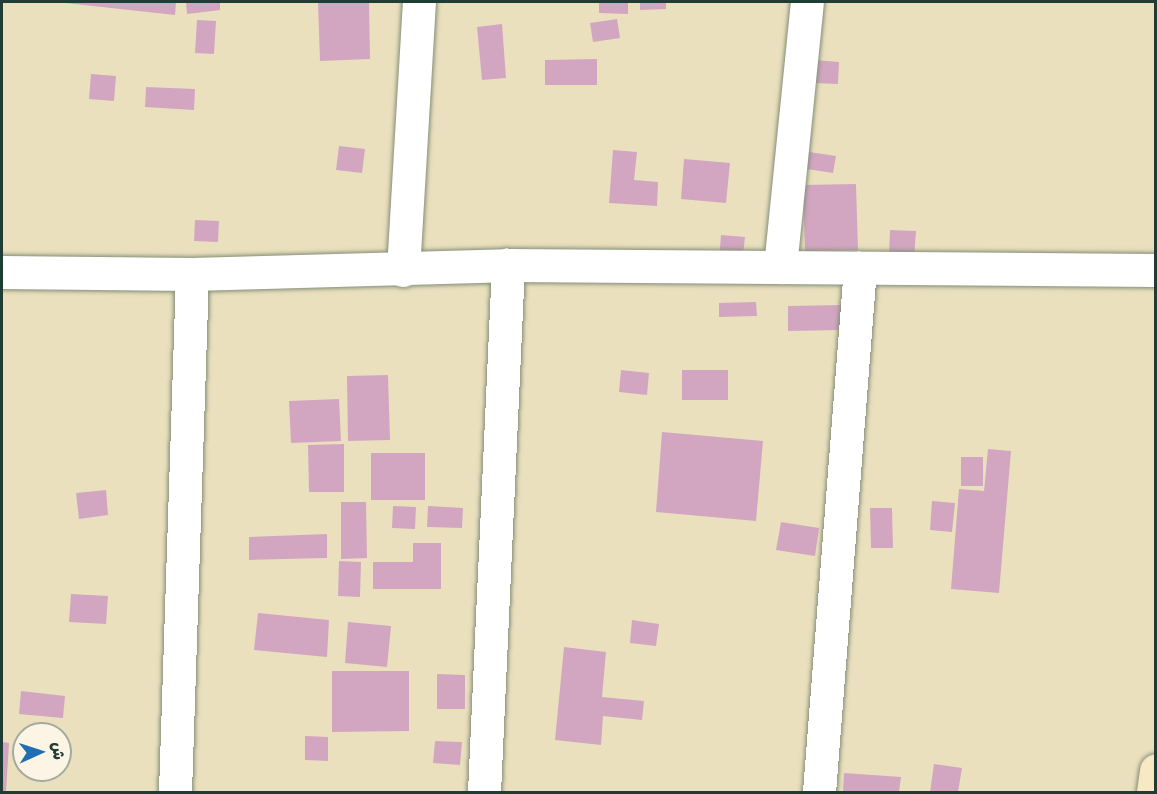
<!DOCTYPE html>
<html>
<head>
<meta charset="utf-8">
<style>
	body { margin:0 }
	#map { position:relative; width:1157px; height:794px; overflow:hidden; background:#eae0be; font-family:"Shantell Sans","Playpen Sans Arabic",sans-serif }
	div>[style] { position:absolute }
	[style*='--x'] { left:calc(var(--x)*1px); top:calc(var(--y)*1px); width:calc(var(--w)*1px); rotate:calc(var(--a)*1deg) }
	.building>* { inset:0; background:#d2a6c1 }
	.roads { filter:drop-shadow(0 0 2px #848e79) drop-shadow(0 0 2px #848e79) }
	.street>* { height:33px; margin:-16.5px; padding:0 16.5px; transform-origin:16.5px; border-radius:16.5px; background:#fff }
	.secondary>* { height:33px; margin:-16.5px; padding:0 16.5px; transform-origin:16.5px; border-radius:16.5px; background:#f8e8c3 }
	span { translate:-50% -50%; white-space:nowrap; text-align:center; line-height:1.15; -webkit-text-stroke:5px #fcf5e5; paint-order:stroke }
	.frame { position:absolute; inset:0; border:3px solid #1f3d34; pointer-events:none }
	.north { position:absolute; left:12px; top:722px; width:60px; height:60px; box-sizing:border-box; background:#fcf5e5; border:2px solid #a4ab9e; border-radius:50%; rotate:87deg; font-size:16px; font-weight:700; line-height:24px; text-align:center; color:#1f3d34 }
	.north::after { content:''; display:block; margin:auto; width:21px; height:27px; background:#1f6fb2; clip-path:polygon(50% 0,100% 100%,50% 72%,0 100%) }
</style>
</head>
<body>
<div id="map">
	<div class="building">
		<i style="clip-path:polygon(56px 2px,176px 2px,175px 15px)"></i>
		<i style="clip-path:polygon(186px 2px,220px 2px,220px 10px,187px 14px)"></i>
		<i style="clip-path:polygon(318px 2px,369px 2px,370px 59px,320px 61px)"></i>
		<i style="clip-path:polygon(599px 2px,628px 2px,628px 14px,599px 13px)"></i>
		<i style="clip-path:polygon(640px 2px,666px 2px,666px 9px,640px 10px)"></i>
		<i style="clip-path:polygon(617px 19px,620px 38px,593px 42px,590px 23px)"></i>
		<i style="clip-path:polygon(197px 20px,216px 21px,214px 54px,195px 53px)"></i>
		<i style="clip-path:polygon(502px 24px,506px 78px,482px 80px,477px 27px)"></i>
		<i style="clip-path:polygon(597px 59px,597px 85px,545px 85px,545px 60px)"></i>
		<i style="clip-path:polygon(814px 60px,839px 62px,838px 84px,813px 83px)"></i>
		<i style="clip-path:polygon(91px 74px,116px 76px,114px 101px,89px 99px)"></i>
		<i style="clip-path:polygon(146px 87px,195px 89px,194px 110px,145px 107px)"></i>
		<i style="clip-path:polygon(339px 146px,365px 149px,362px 173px,336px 170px)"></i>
		<i style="clip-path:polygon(613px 150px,637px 152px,634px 180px,658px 182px,657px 206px,609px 203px)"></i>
		<i style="clip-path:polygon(809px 152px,836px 156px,833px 173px,807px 169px)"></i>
		<i style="clip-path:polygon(684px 159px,730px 163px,726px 203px,681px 199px)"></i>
		<i style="clip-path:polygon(856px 184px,858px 250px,805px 251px,803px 185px)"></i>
		<i style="clip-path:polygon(195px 220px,219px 221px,218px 242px,194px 241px)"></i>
		<i style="clip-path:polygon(890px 230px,916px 231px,914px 257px,889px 255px)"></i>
		<i style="clip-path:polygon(721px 235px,745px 237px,742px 264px,719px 262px)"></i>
		<i style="clip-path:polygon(756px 302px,757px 316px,719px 317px,719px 303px)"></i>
		<i style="clip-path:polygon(841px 305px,841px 330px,788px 331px,788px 306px)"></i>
		<i style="clip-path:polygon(621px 370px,649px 373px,647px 395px,619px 392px)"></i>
		<i style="clip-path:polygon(682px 370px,728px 370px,728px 400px,682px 400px)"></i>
		<i style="clip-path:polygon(388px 375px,390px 440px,348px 441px,347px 376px)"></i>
		<i style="clip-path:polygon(339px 399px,341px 441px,291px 443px,289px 401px)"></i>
		<i style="clip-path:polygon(662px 432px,763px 441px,756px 521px,656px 512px)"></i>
		<i style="clip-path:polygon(344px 444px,344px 492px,309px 492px,308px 445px)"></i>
		<i style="clip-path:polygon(988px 449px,1011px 451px,999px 593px,951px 589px,959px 489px,984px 491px)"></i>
		<i style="clip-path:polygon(371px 453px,425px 453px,425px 500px,371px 500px)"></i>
		<i style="clip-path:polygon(961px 457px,983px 457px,983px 486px,961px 486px)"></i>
		<i style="clip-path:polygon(106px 490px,108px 515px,79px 519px,76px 493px)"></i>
		<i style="clip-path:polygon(932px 501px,955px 503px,952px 532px,930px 530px)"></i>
		<i style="clip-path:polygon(341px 502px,366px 502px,367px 558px,341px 559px)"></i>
		<i style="clip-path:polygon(393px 506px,416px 507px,415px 529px,392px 528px)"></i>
		<i style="clip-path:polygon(428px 506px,463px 508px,462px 528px,427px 527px)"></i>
		<i style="clip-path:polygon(870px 508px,892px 508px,893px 548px,871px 548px)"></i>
		<i style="clip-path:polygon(781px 522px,819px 528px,815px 556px,776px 550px)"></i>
		<i style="clip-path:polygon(327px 534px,327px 558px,249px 560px,249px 537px)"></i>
		<i style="clip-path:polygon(413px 543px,441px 543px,441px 589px,373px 589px,373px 562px,413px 562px)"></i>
		<i style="clip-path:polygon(339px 561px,361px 562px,360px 597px,338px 596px)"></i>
		<i style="clip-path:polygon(71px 594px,108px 596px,106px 624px,69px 622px)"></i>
		<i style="clip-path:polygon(258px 613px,329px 620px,327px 657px,254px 650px)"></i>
		<i style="clip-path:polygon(632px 620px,659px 624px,656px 646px,630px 643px)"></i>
		<i style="clip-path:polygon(348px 622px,391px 626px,387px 667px,345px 663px)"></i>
		<i style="clip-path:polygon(564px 647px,606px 652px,602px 697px,644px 701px,642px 720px,603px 716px,601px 745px,555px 740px)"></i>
		<i style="clip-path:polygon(332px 671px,409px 671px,409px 731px,332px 732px)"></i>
		<i style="clip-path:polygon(437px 674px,465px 675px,465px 709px,437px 709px)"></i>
		<i style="clip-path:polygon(21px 691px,65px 696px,63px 718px,19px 714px)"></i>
		<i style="clip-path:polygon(305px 736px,328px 737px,328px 761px,305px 760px)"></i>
		<i style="clip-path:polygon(435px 741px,462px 742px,460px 765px,433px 763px)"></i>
		<i style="clip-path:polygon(2px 742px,9px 743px,6px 792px,2px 792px)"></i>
		<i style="clip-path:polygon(934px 764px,962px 768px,958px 792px,930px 792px)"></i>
		<i style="clip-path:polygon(844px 773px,901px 777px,899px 792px,843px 792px)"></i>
	</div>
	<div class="roads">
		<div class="street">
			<i style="--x:780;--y:267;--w:266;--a:-84.2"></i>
			<i style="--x:403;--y:270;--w:268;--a:-86.6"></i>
			<i style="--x:2;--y:272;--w:190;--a:0.6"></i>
			<i style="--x:192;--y:274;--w:316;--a:-1.6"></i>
			<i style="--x:508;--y:265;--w:648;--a:0.44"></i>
			<i style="--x:175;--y:792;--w:518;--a:-88.12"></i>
			<i style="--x:484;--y:792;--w:528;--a:-87.39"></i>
			<i style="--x:819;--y:792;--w:526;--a:-85.53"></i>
		</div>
		<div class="secondary">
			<i style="--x:1153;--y:792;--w:22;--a:-82"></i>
		</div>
	</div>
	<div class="frame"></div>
	<div class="north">ش</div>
</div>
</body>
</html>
